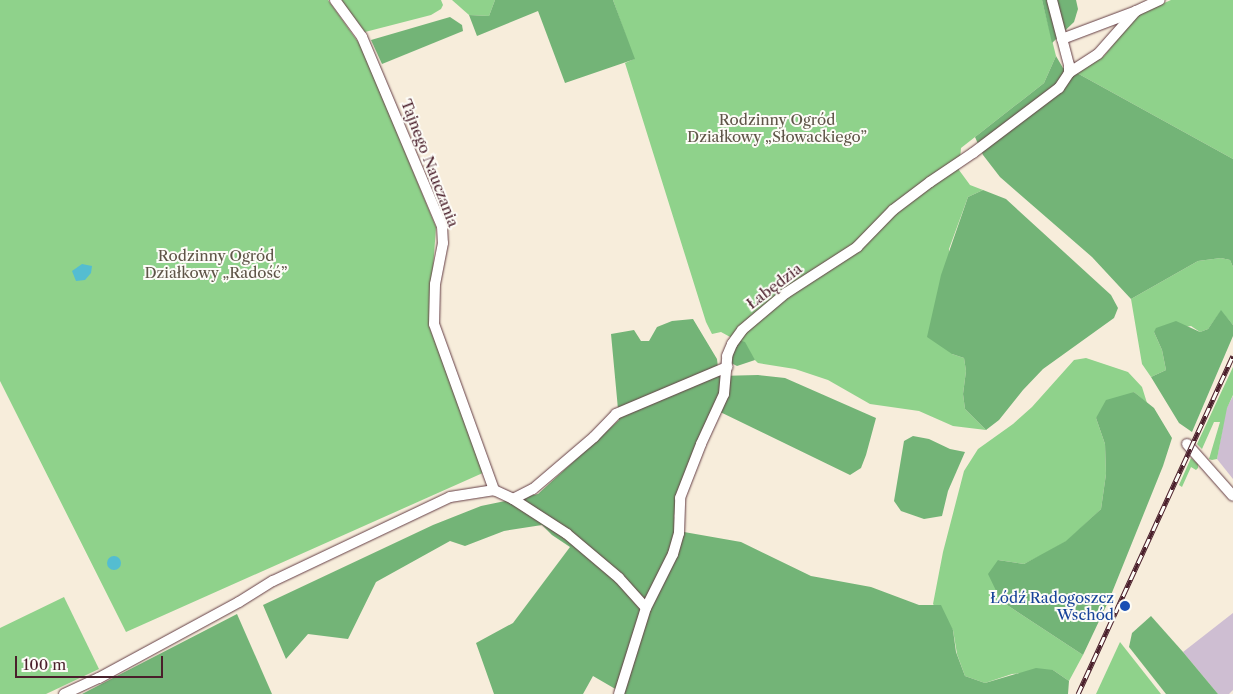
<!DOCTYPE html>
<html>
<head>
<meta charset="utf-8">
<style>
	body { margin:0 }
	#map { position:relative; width:1233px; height:694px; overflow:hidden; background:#f7eddb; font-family:"Libre Caslon Text",serif }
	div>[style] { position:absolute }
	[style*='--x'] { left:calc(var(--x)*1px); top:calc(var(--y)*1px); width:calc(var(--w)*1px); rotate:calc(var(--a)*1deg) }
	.industrial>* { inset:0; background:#cebed2 }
	.green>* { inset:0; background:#8fd28b }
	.forest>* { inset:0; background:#73b477 }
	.water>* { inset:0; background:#54bdd1 }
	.round { border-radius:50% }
	.roads { filter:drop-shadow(0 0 1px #643e45) drop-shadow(0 0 1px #643e45) }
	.minor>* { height:10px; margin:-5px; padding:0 5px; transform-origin:5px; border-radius:5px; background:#fff }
	.rail>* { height:5px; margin-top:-2.5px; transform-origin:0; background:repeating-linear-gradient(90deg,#fdfcf7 0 9px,#4a1f2b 0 18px); box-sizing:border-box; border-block:1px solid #4a1f2b }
	.dots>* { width:14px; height:14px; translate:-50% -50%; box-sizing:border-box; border:2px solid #fdfcf7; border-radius:50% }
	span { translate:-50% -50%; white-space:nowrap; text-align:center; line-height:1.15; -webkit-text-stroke:4px #fdfcf7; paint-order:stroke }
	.park-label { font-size:15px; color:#5f5548 }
	.street-label { font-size:15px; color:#4a1f2b }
	.transit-label { font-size:15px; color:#164399 }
	.right { translate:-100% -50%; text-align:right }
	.scale { position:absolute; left:15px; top:656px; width:148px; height:22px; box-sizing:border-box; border:2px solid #4a1f2b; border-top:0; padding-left:6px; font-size:15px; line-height:18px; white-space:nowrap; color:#4a1f2b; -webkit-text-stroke:4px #fdfcf7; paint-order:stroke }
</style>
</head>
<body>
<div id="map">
	<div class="industrial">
		<i style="clip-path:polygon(1233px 396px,1233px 479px,1217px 459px,1226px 409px)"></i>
		<i style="clip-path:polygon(1233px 613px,1233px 690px,1229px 694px,1218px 694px,1183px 652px)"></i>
	</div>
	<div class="green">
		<i style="clip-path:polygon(0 0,328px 0,361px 46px,436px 227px,429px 326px,485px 472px,126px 632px,0 381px)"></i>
		<i style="clip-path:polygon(341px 0,441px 0,443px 5px,441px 9px,431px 15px,365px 32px)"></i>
		<i style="clip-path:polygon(452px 0,495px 0,489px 16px,469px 15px)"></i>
		<i style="clip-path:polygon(613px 0,1042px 0,1056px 56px,1044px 83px,961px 148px,959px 170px,970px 185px,983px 190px,968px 197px,949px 249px,952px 354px,964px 358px,966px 371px,963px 394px,965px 409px,986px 430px,953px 426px,919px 411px,870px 404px,828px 380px,795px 369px,758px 363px,732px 338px,721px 332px,712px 334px,706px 322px,625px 63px,634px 59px)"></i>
		<i style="clip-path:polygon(1171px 0,1233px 0,1233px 159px,1077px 73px,1104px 56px,1137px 15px)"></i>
		<i style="clip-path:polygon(1221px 258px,1230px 260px,1233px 267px,1233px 325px,1221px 311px,1208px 329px,1200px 332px,1191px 326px,1154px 332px,1162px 350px,1166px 370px,1151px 377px,1142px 364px,1131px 299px,1198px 261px)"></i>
		<i style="clip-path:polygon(1086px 358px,1128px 372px,1142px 387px,1147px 403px,1134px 392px,1096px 418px,1105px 444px,1106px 474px,1101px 509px,1067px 541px,1042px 555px,1024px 564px,998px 560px,1001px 601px,1083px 655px,1069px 681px,1053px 670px,1012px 674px,985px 683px,965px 676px,957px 654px,953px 630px,933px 604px,943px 552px,964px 471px,978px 449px,1013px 424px,1032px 407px,1074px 360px)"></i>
		<i style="clip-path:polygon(1233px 367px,1233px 395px,1227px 408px,1217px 459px,1212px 460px,1209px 459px,1220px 422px,1214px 422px,1202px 449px,1197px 444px)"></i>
		<i style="clip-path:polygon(1191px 458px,1198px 464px,1198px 468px,1196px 470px,1191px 467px,1182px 487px,1179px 485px)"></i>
		<i style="clip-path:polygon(64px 597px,99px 669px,46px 694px,0 694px,0 628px)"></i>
		<i style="clip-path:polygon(1120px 642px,1161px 694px,1096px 694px)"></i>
	</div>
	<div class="forest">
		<i style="clip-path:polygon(495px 0,613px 0,635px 59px,565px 83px,538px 11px,477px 36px,469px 15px,489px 16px)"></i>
		<i style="clip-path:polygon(1042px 0,1076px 0,1078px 9px,1074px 22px,1052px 43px)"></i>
		<i style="clip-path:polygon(450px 17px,462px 25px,463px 31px,382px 64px,371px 40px)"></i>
		<i style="clip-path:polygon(1056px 56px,1063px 68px,1077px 73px,1233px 159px,1233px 267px,1230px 260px,1221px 258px,1198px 261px,1131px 299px,1092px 257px,1000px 177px,983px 155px,975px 137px,1044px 83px)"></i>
		<i style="clip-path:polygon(983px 190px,1006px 199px,1111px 295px,1118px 308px,1114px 318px,1043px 369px,1023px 390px,999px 420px,986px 430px,965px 409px,963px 394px,966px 371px,964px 358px,952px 354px,927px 337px,941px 275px,968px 197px)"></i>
		<i style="clip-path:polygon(1221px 310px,1233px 325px,1233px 336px,1192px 432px,1179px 423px,1151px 377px,1166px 370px,1162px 350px,1154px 332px,1156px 328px,1176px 321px,1200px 332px,1208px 329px)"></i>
		<i style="clip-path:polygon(693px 319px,717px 359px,719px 376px,758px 375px,785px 378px,876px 418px,866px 455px,861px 468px,850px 475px,714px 409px,674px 516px,684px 532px,741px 542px,811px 576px,871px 587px,919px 605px,941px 605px,953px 630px,956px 652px,965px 676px,985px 683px,1036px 668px,1053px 670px,1069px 681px,1068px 694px,624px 694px,593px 676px,583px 694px,494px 694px,476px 643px,513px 623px,570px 547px,552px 535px,542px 525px,504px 531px,465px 546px,450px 541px,376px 582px,348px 639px,308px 634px,286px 659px,263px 605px,433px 525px,481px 506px,538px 494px,619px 420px,611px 334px,634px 330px,641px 341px,649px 341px,657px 327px,672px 321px)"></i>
		<i style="clip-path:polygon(732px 338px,745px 342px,755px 360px,737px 366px,729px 362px)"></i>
		<i style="clip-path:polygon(1134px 392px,1154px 408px,1172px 438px,1163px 466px,1109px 600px,1083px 655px,1001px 601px,988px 574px,998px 560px,1024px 564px,1066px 541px,1101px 509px,1106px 474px,1105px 444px,1096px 418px,1106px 400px)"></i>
		<i style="clip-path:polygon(913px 436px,929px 439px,950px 449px,965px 452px,948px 491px,942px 516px,924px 519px,901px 511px,894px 501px,904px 441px)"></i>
		<i style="clip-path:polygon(237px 614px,272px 694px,82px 694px)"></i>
		<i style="clip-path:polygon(1151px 616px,1183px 652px,1218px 694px,1166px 694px,1129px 647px,1132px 633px)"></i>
	</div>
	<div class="water">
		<i style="clip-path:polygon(82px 264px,92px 266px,91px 273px,85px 280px,76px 281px,72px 271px)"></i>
		<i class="round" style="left:107px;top:556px;width:14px;height:14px"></i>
	</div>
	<div class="roads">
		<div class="minor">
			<i style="--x:335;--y:0;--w:46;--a:53.9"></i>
			<i style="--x:362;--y:37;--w:205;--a:67.1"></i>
			<i style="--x:442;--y:226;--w:17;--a:87"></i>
			<i style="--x:443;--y:243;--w:42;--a:101"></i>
			<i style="--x:435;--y:284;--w:40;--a:91.4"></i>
			<i style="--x:434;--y:324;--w:177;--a:70.1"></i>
			<i style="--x:1136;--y:11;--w:26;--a:-25"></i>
			<i style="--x:1062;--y:39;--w:79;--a:-20.7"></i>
			<i style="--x:1136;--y:11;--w:57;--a:131.5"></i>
			<i style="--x:1098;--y:54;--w:35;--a:147"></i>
			<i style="--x:1187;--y:444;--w:69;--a:48.5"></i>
			<i style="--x:513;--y:499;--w:22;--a:-27"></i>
			<i style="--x:533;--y:489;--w:80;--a:-40.4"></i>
			<i style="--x:594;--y:437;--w:32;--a:-46"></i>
			<i style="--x:616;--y:414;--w:121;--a:-22.9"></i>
			<i style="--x:64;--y:694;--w:38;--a:-25"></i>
			<i style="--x:99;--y:678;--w:159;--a:-28.5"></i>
			<i style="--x:239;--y:602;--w:40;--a:-32"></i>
			<i style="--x:273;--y:581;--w:196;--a:-25.4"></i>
			<i style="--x:450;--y:497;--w:45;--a:-9"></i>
			<i style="--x:494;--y:490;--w:21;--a:25"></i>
			<i style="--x:513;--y:499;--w:64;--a:32.9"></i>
			<i style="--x:567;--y:534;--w:68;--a:40.2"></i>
			<i style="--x:619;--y:578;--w:40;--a:48"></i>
			<i style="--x:619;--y:694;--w:90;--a:-72.6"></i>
			<i style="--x:646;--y:608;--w:60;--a:-63.4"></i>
			<i style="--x:673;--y:554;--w:22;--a:-74"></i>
			<i style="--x:679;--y:533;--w:35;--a:-88"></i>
			<i style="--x:680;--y:498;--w:58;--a:-68.7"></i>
			<i style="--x:701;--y:444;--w:55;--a:-65.3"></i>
			<i style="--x:724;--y:394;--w:38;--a:-85"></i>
			<i style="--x:727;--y:356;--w:13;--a:-67"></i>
			<i style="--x:732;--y:344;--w:17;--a:-54"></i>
			<i style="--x:742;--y:330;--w:57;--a:-40.1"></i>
			<i style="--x:786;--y:293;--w:85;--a:-32.9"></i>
			<i style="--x:857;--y:247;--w:52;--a:-45.8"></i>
			<i style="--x:893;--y:210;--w:46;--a:-37.1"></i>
			<i style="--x:930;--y:182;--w:52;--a:-34"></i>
			<i style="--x:973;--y:153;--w:108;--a:-37.1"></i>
			<i style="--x:1059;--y:88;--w:18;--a:-56"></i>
			<i style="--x:1069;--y:73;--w:8;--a:-90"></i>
			<i style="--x:1069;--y:65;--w:67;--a:-104.7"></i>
		</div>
	</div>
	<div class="rail">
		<i style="--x:1078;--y:694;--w:372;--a:-65.4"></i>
	</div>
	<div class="dots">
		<i style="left:1125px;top:606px;background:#1a4fb4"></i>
	</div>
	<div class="park-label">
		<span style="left:777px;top:128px">Rodzinny Ogród<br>Działkowy „Słowackiego”</span>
		<span style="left:216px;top:264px">Rodzinny Ogród<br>Działkowy „Radość”</span>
	</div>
	<div class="street-label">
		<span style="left:430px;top:163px;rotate:69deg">Tajnego Nauczania</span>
		<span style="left:774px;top:286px;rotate:-37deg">Łabędzia</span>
	</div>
	<div class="transit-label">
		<span class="right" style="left:1114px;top:606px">Łódź Radogoszcz<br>Wschód</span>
	</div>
	<div class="scale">100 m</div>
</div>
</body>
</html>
